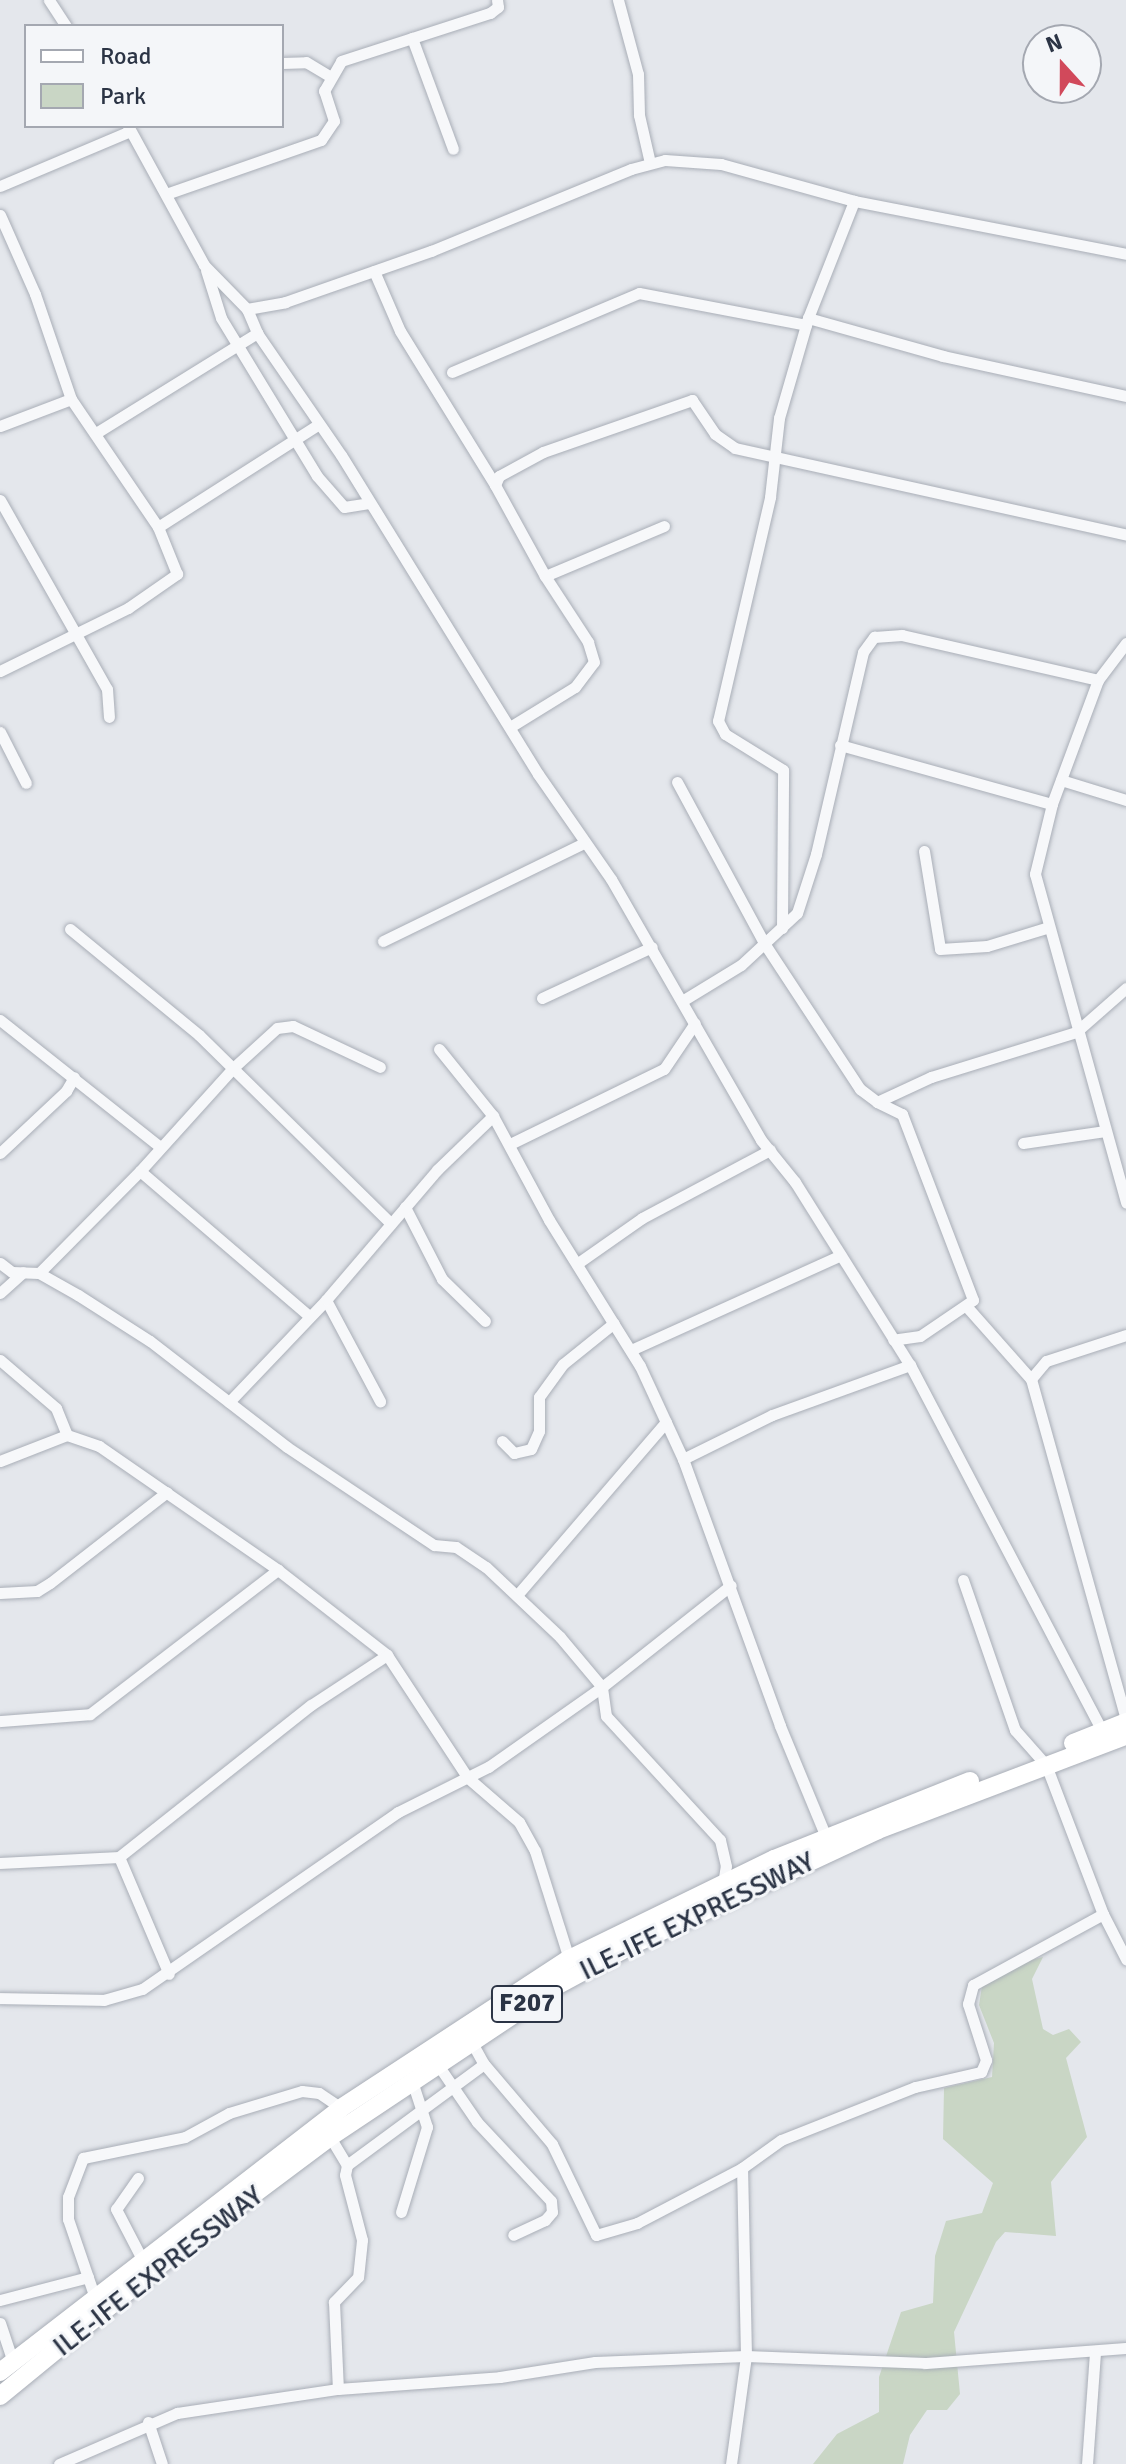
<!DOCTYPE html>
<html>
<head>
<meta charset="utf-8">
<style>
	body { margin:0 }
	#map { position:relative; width:1126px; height:2464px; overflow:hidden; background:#e4e7ec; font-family:Signika,sans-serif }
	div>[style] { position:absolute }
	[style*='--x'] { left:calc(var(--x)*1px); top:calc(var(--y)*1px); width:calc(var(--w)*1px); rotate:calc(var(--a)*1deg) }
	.green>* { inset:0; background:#c9d6c5 }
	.roads { filter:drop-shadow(0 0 2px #a9aeb7) drop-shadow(0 0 2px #a9aeb7) }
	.street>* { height:11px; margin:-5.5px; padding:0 5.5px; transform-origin:5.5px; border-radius:5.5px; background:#f7f8fa }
	.primary>* { height:18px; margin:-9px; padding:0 9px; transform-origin:9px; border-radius:9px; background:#fff }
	span { translate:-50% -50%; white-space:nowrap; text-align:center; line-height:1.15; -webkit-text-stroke:6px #f4f6f9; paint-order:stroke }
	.shield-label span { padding:2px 6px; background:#f4f6f9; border:2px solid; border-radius:6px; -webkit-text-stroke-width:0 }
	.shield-label { font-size:26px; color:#2b3445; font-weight:700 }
	.street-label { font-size:28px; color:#2b3445 }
	.legend { position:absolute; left:24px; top:24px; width:260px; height:104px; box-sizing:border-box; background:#f4f6f9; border:2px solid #a4a8b1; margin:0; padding:10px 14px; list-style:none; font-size:24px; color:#2b3445 }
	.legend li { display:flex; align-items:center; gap:16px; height:40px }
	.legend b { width:40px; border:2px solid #a4a8b1 }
	.north { position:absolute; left:1022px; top:24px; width:80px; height:80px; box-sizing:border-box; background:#f4f6f9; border:2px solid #a4a8b1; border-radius:50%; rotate:339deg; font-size:22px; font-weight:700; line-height:32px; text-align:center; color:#2b3445 }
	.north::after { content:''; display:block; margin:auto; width:28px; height:36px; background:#d1495b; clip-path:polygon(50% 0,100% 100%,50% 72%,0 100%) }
</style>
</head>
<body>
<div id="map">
	<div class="green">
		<i style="clip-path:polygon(1043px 1957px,1032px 1979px,1043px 2029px,1053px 2035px,1069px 2029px,1081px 2042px,1066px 2058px,1087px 2137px,1051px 2182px,1056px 2236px,1005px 2232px,996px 2242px,954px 2332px,960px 2394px,947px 2410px,927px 2410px,910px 2435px,903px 2464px,813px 2464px,837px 2434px,879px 2412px,879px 2377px,901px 2312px,933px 2303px,935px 2256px,946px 2221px,982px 2213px,993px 2183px,943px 2139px,944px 2088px,992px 2077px,994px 2043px,979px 2005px,982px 1986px,1019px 1963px)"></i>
	</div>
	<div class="roads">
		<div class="street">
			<i style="--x:49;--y:0;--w:31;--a:57"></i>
			<i style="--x:618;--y:0;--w:77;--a:74.9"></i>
			<i style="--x:638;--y:74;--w:41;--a:88.6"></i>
			<i style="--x:639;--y:115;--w:49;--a:77.1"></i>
			<i style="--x:412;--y:38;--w:118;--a:69.7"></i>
			<i style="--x:282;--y:63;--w:24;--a:-2"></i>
			<i style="--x:306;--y:62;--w:27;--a:31"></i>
			<i style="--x:128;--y:126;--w:158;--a:61.3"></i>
			<i style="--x:204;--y:265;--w:62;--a:45.7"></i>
			<i style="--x:247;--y:309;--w:26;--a:67"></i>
			<i style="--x:257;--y:333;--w:148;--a:55.5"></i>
			<i style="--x:341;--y:455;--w:375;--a:58.3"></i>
			<i style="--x:538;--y:774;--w:128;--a:55.2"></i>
			<i style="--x:611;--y:879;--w:301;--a:60.1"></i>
			<i style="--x:761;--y:1140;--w:54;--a:51"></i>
			<i style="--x:795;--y:1182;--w:216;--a:57.9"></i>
			<i style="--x:910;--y:1365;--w:413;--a:62.3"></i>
			<i style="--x:0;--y:186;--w:141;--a:-22.9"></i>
			<i style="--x:166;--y:194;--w:164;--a:-19.2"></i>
			<i style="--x:321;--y:140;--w:23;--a:-56"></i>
			<i style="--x:334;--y:121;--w:32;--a:-108"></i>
			<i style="--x:324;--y:91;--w:34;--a:-60"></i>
			<i style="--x:341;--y:61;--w:157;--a:-17.9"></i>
			<i style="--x:490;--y:13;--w:10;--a:-37"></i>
			<i style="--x:498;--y:7;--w:7;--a:-98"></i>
			<i style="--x:0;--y:215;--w:86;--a:66.1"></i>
			<i style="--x:35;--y:294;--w:111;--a:71.1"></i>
			<i style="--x:71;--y:399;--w:76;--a:159.2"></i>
			<i style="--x:206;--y:270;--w:50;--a:72.6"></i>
			<i style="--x:221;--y:318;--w:185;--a:58.7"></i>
			<i style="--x:317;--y:476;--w:41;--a:48.9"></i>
			<i style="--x:344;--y:507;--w:25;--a:-9"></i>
			<i style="--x:374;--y:271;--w:65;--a:66.6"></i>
			<i style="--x:400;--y:331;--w:181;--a:58.3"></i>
			<i style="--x:247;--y:309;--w:39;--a:-10"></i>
			<i style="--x:285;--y:302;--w:155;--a:-19.3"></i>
			<i style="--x:431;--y:251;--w:216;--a:-22.3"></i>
			<i style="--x:631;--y:169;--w:35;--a:-15"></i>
			<i style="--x:665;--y:160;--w:56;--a:4.1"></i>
			<i style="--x:721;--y:164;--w:138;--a:15.5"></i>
			<i style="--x:854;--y:201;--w:277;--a:11"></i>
			<i style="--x:808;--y:318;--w:140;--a:15.7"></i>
			<i style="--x:943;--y:356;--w:187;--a:12.3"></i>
			<i style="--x:452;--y:372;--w:203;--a:-22.9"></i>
			<i style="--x:639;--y:293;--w:170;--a:10.8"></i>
			<i style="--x:96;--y:433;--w:190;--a:-31.8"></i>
			<i style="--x:0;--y:500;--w:217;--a:60.5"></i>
			<i style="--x:107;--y:689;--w:28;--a:86"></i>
			<i style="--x:664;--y:526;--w:129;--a:157.2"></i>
			<i style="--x:545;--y:576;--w:104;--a:-118.8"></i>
			<i style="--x:495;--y:485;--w:10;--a:-66"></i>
			<i style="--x:499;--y:476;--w:50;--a:-28.6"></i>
			<i style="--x:543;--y:452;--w:158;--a:-19.2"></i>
			<i style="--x:692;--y:400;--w:41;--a:55.9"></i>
			<i style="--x:715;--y:434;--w:24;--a:35"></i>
			<i style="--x:735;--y:448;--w:401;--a:12.5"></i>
			<i style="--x:158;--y:527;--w:191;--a:-32.6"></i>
			<i style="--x:1126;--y:643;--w:46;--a:127.1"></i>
			<i style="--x:1098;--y:680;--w:132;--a:110.4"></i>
			<i style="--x:1052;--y:804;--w:72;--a:103.7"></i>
			<i style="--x:1035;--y:874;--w:341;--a:74.5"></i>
			<i style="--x:0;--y:671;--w:143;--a:-26.2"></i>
			<i style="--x:128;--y:608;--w:60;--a:-34.8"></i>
			<i style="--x:177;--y:574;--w:51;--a:-112"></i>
			<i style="--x:158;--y:527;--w:155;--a:-124.2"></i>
			<i style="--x:510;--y:727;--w:76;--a:-31.6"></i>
			<i style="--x:575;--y:687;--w:31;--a:-53"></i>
			<i style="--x:594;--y:662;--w:21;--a:-107"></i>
			<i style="--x:588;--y:642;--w:79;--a:-123.1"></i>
			<i style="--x:0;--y:732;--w:57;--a:63"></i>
			<i style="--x:840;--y:745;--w:220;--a:15.6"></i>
			<i style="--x:1061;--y:780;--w:68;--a:17.1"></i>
			<i style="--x:677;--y:782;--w:183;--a:61.6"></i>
			<i style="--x:764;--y:943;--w:175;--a:56.7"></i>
			<i style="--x:860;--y:1089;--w:21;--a:37"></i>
			<i style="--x:877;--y:1102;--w:60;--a:-24.8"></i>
			<i style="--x:931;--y:1077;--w:152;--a:-17.2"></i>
			<i style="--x:1076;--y:1032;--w:67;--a:-41.3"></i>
			<i style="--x:924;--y:851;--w:99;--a:80.7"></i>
			<i style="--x:940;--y:949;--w:47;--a:-3.7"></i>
			<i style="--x:987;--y:946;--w:62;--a:-17"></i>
			<i style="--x:782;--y:928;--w:158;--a:-89.6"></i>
			<i style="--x:783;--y:770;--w:68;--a:-148.2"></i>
			<i style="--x:725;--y:734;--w:15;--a:-118"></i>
			<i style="--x:718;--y:721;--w:230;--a:-76.9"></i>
			<i style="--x:770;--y:497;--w:80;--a:-83.5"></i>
			<i style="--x:779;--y:418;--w:104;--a:-73.8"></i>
			<i style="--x:808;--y:318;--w:126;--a:-68.5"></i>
			<i style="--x:70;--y:929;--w:167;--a:39.4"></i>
			<i style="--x:199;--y:1035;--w:269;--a:44.5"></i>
			<i style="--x:383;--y:941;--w:224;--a:-26"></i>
			<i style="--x:542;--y:998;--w:121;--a:-24.9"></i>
			<i style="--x:682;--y:1001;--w:69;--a:-31.4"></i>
			<i style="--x:741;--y:965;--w:76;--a:-42.9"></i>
			<i style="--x:797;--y:913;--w:62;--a:-72.1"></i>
			<i style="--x:816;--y:854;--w:207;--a:-76.9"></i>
			<i style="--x:863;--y:652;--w:19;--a:-54"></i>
			<i style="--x:874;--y:637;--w:28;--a:-4"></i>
			<i style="--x:902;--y:635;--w:201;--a:12.9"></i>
			<i style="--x:0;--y:1020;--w:204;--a:38.4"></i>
			<i style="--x:439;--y:1049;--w:86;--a:51.1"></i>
			<i style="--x:493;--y:1116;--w:118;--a:61.7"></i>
			<i style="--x:549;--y:1220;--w:172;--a:58.1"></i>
			<i style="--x:640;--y:1366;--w:102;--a:65.2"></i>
			<i style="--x:683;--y:1459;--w:284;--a:70"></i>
			<i style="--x:780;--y:1726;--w:120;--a:67.5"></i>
			<i style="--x:877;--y:1102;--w:28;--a:26"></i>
			<i style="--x:902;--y:1114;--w:199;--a:69.1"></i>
			<i style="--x:973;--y:1300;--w:64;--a:145.8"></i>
			<i style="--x:920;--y:1336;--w:27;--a:172"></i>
			<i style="--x:1023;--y:1143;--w:83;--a:-8.3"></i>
			<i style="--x:510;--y:1144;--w:171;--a:-26"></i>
			<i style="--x:664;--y:1069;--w:55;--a:-56"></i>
			<i style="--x:0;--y:1153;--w:91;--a:-43.2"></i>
			<i style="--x:66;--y:1091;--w:16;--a:-60"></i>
			<i style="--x:140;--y:1171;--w:139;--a:-47.9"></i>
			<i style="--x:233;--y:1068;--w:59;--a:-42.3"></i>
			<i style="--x:277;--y:1028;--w:16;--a:-7"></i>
			<i style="--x:293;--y:1026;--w:96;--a:25.2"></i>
			<i style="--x:405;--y:1207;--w:81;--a:62.8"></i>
			<i style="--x:442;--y:1279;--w:60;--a:44.3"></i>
			<i style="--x:0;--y:1263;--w:15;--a:37"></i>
			<i style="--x:12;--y:1272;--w:27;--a:2"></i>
			<i style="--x:39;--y:1273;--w:45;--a:29.4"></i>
			<i style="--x:78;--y:1295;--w:85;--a:32.6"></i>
			<i style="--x:150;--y:1341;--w:173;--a:37.7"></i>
			<i style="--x:287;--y:1447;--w:177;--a:33.7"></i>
			<i style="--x:434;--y:1545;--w:22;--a:5"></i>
			<i style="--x:456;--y:1547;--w:36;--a:34"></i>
			<i style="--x:486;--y:1567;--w:102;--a:43.4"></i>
			<i style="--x:560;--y:1637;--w:65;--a:50"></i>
			<i style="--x:602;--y:1687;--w:139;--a:144.9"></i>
			<i style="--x:488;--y:1767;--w:101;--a:153.4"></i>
			<i style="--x:398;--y:1812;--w:311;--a:145.3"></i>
			<i style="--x:142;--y:1989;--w:40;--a:164"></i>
			<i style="--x:104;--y:2000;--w:104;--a:-178.9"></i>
			<i style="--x:578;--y:1263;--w:78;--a:-35.1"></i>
			<i style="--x:642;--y:1218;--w:145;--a:-28"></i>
			<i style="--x:39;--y:1273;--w:144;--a:-45.3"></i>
			<i style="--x:140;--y:1171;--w:221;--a:40.6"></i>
			<i style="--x:0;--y:1293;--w:31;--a:-42"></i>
			<i style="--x:326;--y:1300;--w:115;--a:61.9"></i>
			<i style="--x:967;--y:1307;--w:96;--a:48.4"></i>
			<i style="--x:1126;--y:1335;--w:84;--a:162"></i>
			<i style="--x:1046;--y:1361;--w:23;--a:130"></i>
			<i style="--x:1031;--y:1379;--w:353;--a:74.4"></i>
			<i style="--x:631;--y:1350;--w:230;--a:-24.3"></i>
			<i style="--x:0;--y:1360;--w:74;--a:40.6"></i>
			<i style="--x:56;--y:1408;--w:29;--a:68"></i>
			<i style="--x:229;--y:1402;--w:141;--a:-46.4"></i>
			<i style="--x:326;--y:1300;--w:171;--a:-49.5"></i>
			<i style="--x:437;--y:1170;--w:78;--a:-44"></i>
			<i style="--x:502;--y:1441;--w:17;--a:45"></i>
			<i style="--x:514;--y:1453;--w:17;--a:-13"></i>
			<i style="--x:531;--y:1449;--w:20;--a:-66"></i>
			<i style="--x:539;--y:1431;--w:34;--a:-90"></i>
			<i style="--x:539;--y:1397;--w:41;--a:-54"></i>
			<i style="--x:563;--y:1364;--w:65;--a:-38.8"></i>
			<i style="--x:683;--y:1459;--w:99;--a:-26.3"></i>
			<i style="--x:772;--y:1415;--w:147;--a:-19.9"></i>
			<i style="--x:0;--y:1461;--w:72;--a:-21.2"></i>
			<i style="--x:67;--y:1435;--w:34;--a:19"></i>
			<i style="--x:99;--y:1446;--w:218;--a:34.7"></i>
			<i style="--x:278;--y:1570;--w:138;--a:37.9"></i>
			<i style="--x:387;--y:1655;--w:146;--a:56.7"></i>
			<i style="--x:467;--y:1777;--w:69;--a:40.9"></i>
			<i style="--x:519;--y:1822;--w:33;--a:61"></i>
			<i style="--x:535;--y:1851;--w:113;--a:72.5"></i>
			<i style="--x:963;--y:1580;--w:159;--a:70.9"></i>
			<i style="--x:1015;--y:1730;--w:47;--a:48.5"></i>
			<i style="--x:1046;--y:1765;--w:160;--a:69.1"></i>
			<i style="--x:1103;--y:1914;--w:51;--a:62.9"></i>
			<i style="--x:0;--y:1593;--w:37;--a:-3"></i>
			<i style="--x:37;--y:1591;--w:15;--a:-32"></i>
			<i style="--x:50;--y:1583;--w:148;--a:-37.9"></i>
			<i style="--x:518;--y:1594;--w:227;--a:-49.3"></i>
			<i style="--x:0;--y:1721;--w:90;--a:-4.4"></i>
			<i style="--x:90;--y:1714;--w:237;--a:-37.5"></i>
			<i style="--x:119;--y:1857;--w:127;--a:66.9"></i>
			<i style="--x:0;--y:1863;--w:119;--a:-2.9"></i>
			<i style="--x:119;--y:1857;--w:245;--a:-38.4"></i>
			<i style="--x:311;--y:1705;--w:91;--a:-33.3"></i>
			<i style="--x:723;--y:1884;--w:18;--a:-81"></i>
			<i style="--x:726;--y:1866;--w:27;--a:-103"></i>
			<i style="--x:720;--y:1840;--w:168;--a:-132.6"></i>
			<i style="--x:606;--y:1716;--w:29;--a:-98"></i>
			<i style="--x:602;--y:1687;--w:164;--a:-38.3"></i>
			<i style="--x:471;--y:2041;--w:26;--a:61"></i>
			<i style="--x:484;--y:2064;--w:105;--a:49.6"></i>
			<i style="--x:552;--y:2144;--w:101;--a:64.2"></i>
			<i style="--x:596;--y:2235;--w:43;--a:-16.3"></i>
			<i style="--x:637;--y:2223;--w:119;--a:-27.6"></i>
			<i style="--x:438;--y:2065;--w:69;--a:55.6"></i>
			<i style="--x:477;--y:2122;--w:108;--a:46.9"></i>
			<i style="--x:551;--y:2201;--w:11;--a:85"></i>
			<i style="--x:552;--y:2212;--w:11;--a:131"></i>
			<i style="--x:545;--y:2220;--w:35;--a:155"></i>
			<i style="--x:330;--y:2137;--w:33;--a:59"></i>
			<i style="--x:347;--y:2165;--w:10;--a:101"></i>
			<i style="--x:345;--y:2175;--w:67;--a:75.3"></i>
			<i style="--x:362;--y:2240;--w:37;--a:96"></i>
			<i style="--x:358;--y:2277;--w:35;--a:134"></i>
			<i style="--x:334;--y:2302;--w:87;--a:87.4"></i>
			<i style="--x:347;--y:2165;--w:170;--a:-36.4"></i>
			<i style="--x:138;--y:2178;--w:38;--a:125"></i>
			<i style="--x:116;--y:2209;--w:56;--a:62.5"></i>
			<i style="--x:401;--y:2212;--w:89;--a:-73"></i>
			<i style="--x:427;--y:2127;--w:48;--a:-108.1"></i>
			<i style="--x:94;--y:2295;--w:80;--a:-108.9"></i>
			<i style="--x:68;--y:2219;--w:22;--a:-90"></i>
			<i style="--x:68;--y:2197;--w:42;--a:-69"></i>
			<i style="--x:83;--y:2158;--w:104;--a:-11.6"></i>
			<i style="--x:185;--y:2137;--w:50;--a:-28.6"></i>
			<i style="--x:229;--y:2113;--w:76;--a:-16.8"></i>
			<i style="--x:302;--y:2091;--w:17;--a:7"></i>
			<i style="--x:319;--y:2093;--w:27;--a:34"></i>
			<i style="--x:0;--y:2300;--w:91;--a:-14.6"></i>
			<i style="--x:0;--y:2323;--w:41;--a:71.6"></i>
			<i style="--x:148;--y:2422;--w:44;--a:71.6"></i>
			<i style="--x:59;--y:2464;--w:129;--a:-23.4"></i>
			<i style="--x:177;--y:2413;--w:163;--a:-8.5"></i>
			<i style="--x:338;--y:2389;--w:162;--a:-4.2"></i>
			<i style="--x:500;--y:2377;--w:96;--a:-9"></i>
			<i style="--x:595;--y:2362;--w:151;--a:-2.3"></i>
			<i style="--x:746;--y:2356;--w:179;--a:2.2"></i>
			<i style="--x:925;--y:2363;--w:202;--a:-4.3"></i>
			<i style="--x:731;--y:2464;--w:109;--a:-82.1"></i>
			<i style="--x:746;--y:2356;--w:188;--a:-91.2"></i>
			<i style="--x:742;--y:2168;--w:48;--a:-35.7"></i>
			<i style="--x:781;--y:2140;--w:144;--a:-21.6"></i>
			<i style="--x:915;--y:2087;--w:68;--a:-12.8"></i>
			<i style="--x:981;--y:2072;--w:13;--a:-67"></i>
			<i style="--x:986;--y:2060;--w:59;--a:-107.8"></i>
			<i style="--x:968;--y:2004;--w:20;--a:-75"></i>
			<i style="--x:973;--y:1985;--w:148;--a:-28.6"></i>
			<i style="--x:1087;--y:2464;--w:112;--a:-85.9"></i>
		</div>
		<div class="primary">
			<i style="--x:1073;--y:1743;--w:57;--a:-21.6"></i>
			<i style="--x:0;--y:2372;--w:431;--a:-37.7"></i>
			<i style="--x:341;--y:2108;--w:272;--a:-33.2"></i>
			<i style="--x:569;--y:1959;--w:228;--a:-26"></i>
			<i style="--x:774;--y:1859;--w:211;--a:-21.7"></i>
			<i style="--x:0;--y:2396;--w:226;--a:-39.3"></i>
			<i style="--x:175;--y:2253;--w:194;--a:-36.8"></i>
			<i style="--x:330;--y:2137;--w:272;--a:-33.7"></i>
			<i style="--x:556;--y:1986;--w:91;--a:-28.3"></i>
			<i style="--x:636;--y:1943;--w:267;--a:-25"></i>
			<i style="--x:878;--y:1830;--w:265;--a:-20.8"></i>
		</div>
	</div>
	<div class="shield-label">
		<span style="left:527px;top:2004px">F207</span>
	</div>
	<div class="street-label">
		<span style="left:697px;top:1916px;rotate:-26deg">ILE-IFE EXPRESSWAY</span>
		<span style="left:158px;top:2271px;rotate:-38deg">ILE-IFE EXPRESSWAY</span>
	</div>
	<ul class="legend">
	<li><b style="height:10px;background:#fff"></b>Road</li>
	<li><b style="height:22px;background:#c9d6c5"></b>Park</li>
	</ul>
	<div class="north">N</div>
</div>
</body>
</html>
